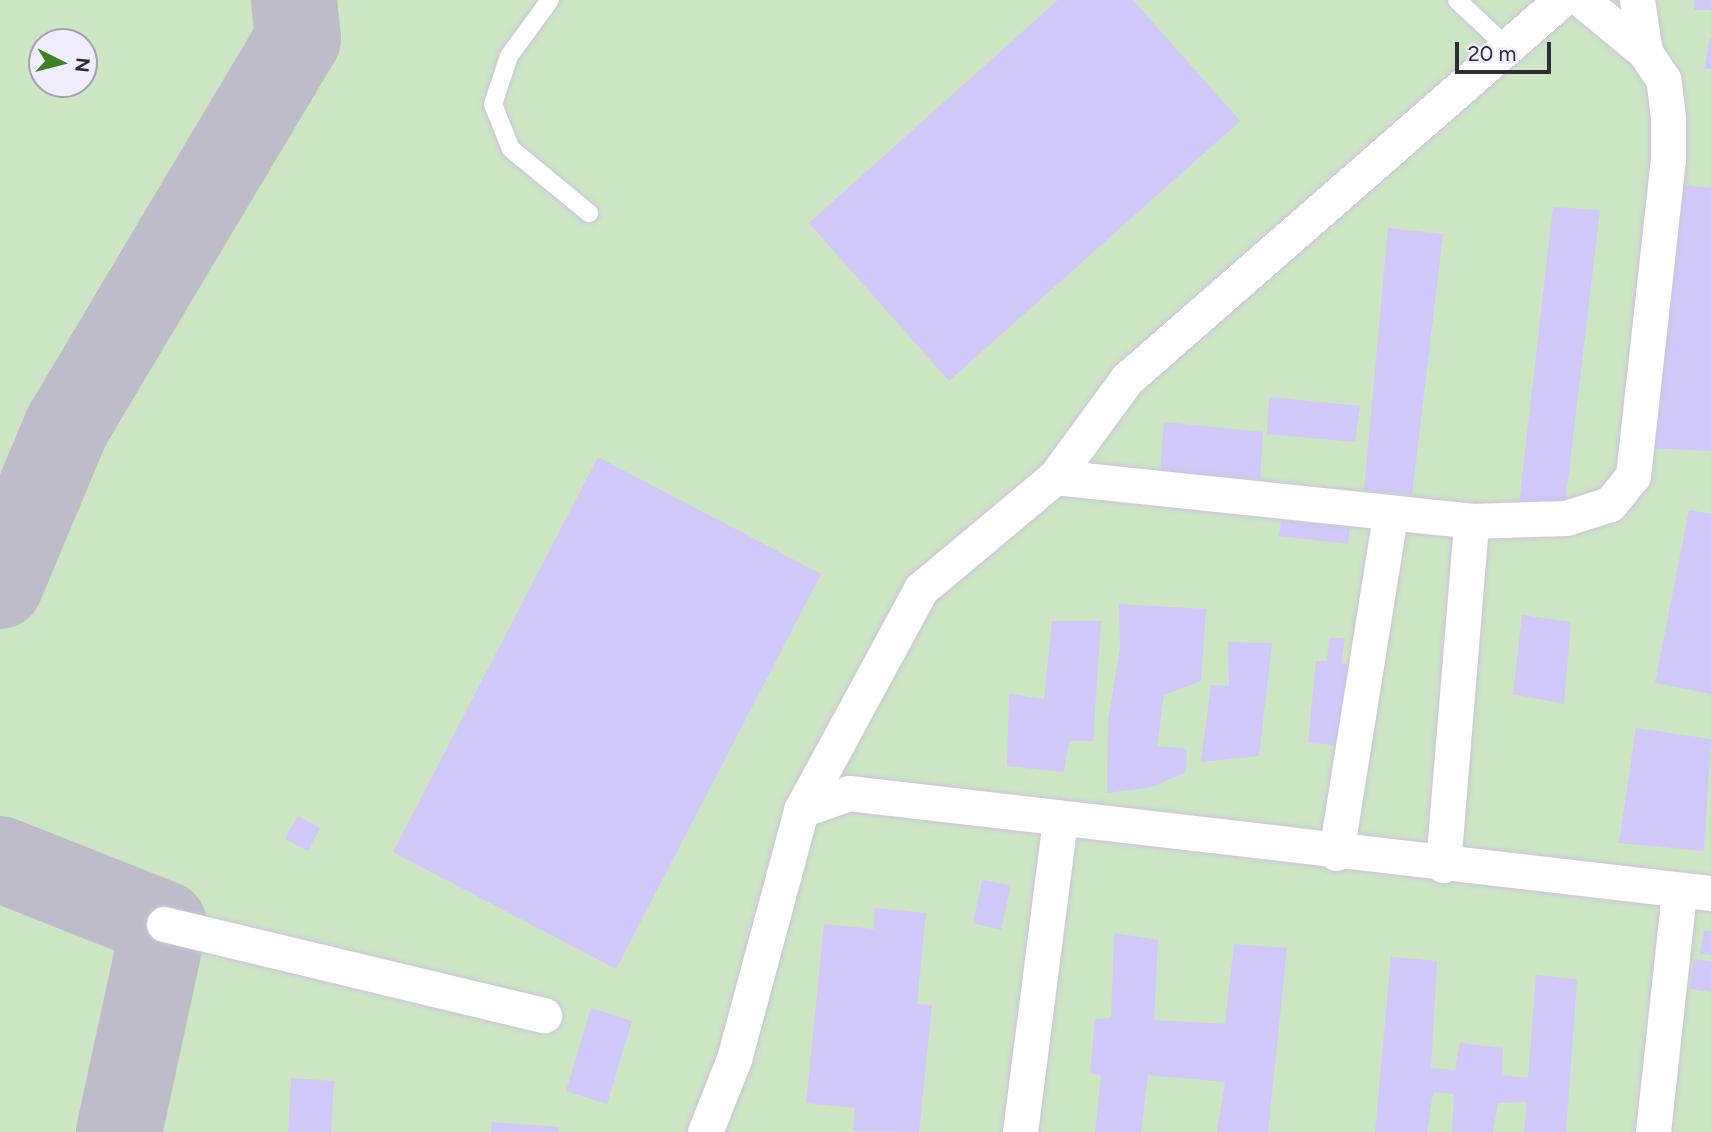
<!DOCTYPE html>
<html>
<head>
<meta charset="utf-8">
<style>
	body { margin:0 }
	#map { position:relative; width:1711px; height:1132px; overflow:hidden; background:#f0eefe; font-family:Figtree,sans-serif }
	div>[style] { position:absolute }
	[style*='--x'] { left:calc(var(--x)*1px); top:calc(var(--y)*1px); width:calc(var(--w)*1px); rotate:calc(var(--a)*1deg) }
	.green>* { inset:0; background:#cce5c3 }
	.taxiway>* { height:86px; margin:-43px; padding:0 43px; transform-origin:43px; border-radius:43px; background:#bebcca }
	.building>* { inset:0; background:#d0c8f8 }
	.roads { filter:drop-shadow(0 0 2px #c8c5d9) drop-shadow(0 0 2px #c8c5d9) }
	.service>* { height:18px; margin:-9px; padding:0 9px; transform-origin:9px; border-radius:9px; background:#fff }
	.minor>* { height:35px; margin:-17.5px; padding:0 17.5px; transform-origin:17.5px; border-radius:17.5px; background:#fff }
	span { translate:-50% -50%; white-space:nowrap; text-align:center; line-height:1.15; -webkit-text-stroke:6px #f0eefe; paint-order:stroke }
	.north { position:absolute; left:28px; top:28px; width:70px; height:70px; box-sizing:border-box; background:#f0eefe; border:2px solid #a2a0ad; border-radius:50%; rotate:96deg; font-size:19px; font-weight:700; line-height:28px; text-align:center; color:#2e2c34 }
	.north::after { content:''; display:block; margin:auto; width:24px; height:32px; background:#408020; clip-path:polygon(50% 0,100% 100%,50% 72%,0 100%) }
	.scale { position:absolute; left:1455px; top:42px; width:96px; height:32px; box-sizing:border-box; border:4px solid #2e2c34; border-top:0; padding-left:9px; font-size:21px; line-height:24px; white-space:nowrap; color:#2e2c34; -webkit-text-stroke:5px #f0eefe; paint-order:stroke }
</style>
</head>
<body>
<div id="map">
	<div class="green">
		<i style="clip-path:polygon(evenodd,0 0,1711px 0,1711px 1132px,0 1132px,0 0,42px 42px,84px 42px,84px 84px,42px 84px,42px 42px)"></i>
	</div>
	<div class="taxiway">
		<i style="--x:0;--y:586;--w:173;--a:-67.3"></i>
		<i style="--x:67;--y:426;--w:451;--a:-59.2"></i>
		<i style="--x:298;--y:39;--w:39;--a:-96"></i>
		<i style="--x:0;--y:859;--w:176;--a:21.6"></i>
		<i style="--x:164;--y:924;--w:213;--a:102.2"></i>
	</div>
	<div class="building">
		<i style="clip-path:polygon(1058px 0,1133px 0,1240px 121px,949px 381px,809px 223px)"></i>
		<i style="clip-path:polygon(1694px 0,1711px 0,1711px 10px,1694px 10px)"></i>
		<i style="clip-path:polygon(1710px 37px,1711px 38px,1711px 69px,1704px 69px)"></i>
		<i style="clip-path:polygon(1676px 184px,1711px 188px,1711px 451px,1646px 448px)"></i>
		<i style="clip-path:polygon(1553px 207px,1600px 210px,1565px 505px,1519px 504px)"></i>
		<i style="clip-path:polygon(1388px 228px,1443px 234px,1412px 495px,1364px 490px)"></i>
		<i style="clip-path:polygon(1269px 397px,1360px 406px,1355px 442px,1267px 434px)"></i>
		<i style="clip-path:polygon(1164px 422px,1263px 432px,1260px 479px,1160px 473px)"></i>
		<i style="clip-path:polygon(598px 457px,821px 574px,616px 969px,393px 852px)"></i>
		<i style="clip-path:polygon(1689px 510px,1711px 514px,1711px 694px,1655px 683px)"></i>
		<i style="clip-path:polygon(1281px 520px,1350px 527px,1348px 544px,1279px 536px)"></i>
		<i style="clip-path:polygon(1119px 604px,1206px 609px,1201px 681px,1164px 695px,1157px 746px,1187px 749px,1186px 772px,1152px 787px,1107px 793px,1108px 722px,1120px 647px)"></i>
		<i style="clip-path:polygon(1522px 615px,1571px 622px,1564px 704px,1513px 694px)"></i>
		<i style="clip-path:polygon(1052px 621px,1101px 621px,1093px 741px,1069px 741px,1064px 772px,1007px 766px,1009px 694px,1044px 699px)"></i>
		<i style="clip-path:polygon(1329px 638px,1345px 638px,1341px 664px,1350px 664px,1337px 745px,1308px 743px,1316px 661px,1327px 661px)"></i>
		<i style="clip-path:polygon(1228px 642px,1272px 643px,1259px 756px,1201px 762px,1211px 685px,1229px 686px)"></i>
		<i style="clip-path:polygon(1636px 728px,1711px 739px,1704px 851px,1619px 843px)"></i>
		<i style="clip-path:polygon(298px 816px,320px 828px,308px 851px,285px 839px)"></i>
		<i style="clip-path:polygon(982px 880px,1011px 885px,1001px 930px,973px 923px)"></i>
		<i style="clip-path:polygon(875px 908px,926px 913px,917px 1004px,932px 1005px,919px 1132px,853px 1131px,855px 1108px,806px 1103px,824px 924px,874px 929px)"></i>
		<i style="clip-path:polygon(1704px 930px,1711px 931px,1711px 955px,1700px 954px)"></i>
		<i style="clip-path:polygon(1114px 933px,1158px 940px,1154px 1020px,1225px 1024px,1234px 944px,1287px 948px,1268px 1132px,1217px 1132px,1225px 1082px,1148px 1075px,1141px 1132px,1095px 1132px,1101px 1075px,1090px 1073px,1095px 1019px,1111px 1018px)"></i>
		<i style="clip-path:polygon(1391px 957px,1437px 961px,1431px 1068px,1455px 1070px,1460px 1043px,1503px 1048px,1502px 1075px,1528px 1078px,1536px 975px,1577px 979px,1566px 1132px,1524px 1132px,1527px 1102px,1498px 1103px,1493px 1132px,1452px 1132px,1454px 1094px,1433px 1092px,1427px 1132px,1375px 1132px)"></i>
		<i style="clip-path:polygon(1694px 959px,1711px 961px,1711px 992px,1690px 989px)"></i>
		<i style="clip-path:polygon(591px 1008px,632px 1021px,607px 1104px,566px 1091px)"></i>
		<i style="clip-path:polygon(291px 1078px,334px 1081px,331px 1132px,288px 1132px)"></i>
		<i style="clip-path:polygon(492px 1122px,559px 1127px,558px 1132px,491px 1132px)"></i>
	</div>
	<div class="roads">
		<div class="service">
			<i style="--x:550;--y:0;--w:69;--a:126.2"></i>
			<i style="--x:509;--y:56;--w:51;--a:108.4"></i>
			<i style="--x:493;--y:104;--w:48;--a:68.2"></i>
			<i style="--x:511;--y:149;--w:101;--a:39.4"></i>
			<i style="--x:1457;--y:0;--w:71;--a:43.3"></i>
		</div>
		<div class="minor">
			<i style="--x:1637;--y:0;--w:53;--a:81.3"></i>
			<i style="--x:1055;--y:477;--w:418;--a:6"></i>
			<i style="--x:1471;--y:521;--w:95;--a:-1.8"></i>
			<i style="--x:1566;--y:518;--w:46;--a:-17.7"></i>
			<i style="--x:1610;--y:504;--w:36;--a:-51"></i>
			<i style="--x:1633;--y:476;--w:320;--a:-83.7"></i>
			<i style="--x:1668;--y:158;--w:41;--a:-90"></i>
			<i style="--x:1668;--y:117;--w:38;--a:-97"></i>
			<i style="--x:1663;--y:79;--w:32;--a:-124"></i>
			<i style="--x:1645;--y:52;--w:82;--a:-140.5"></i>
			<i style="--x:801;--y:810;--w:51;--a:-19.5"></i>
			<i style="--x:849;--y:793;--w:868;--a:6.62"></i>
			<i style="--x:1336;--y:853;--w:342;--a:-80.9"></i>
			<i style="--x:1443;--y:865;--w:345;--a:-85.3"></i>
			<i style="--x:164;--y:924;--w:391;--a:13.5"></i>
			<i style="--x:705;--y:1132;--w:79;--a:-68.3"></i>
			<i style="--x:734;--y:1059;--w:258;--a:-74.9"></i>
			<i style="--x:801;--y:810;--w:251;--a:-61.5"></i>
			<i style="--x:921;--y:589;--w:175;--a:-39.9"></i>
			<i style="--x:1055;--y:477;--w:122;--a:-53.7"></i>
			<i style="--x:1127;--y:379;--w:576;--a:-41.13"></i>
			<i style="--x:1020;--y:1132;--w:317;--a:-82.7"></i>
			<i style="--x:1653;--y:1132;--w:241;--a:-83.8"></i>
		</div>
	</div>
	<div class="north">N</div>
	<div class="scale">20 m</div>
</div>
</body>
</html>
